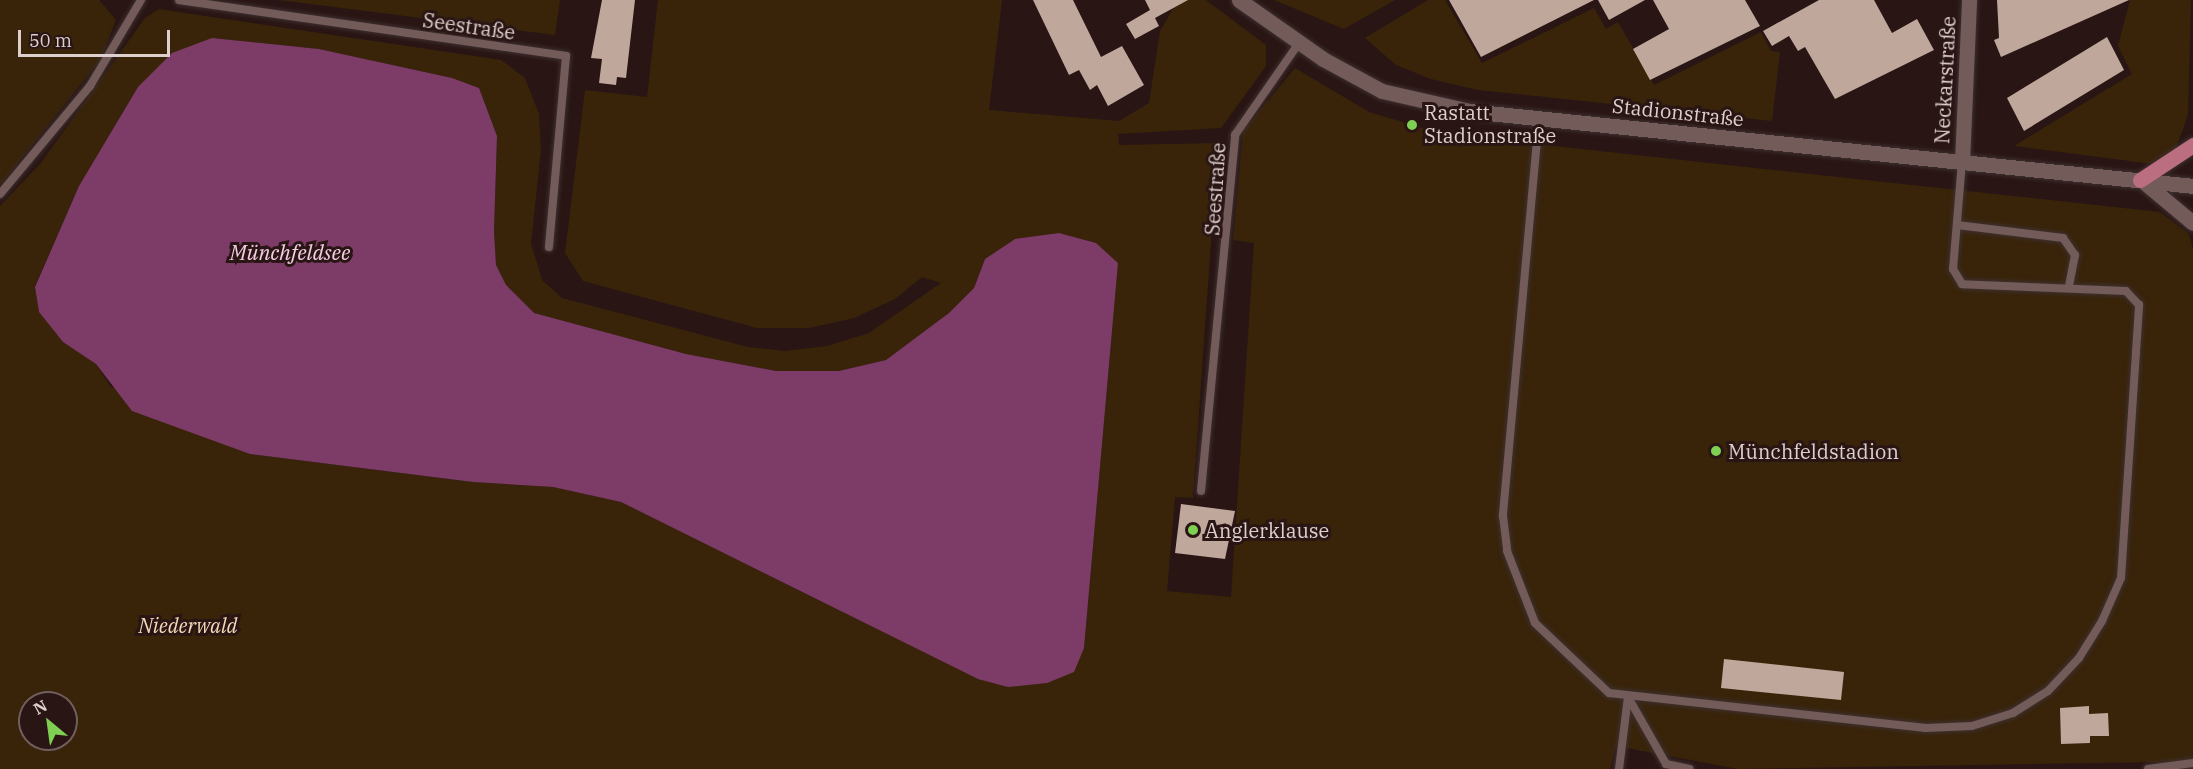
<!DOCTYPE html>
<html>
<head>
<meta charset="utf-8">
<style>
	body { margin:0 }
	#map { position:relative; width:2193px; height:769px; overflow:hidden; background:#291514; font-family:"IBM Plex Serif",serif }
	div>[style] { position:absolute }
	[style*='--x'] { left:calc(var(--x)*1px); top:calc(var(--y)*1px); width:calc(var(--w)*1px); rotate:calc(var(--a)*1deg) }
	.green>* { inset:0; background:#39240a }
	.water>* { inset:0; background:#7c3c67 }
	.building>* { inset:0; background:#bfa79c }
	.roads { filter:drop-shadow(0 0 2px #3d302f) drop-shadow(0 0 2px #3d302f) }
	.lane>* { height:8px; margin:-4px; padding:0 4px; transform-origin:4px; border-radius:4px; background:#735b59 }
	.street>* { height:15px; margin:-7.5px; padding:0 7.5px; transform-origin:7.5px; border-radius:7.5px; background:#735b59 }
	.primary>* { height:15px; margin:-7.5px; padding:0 7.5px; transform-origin:7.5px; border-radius:7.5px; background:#bb6e7f }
	.dots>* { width:16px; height:16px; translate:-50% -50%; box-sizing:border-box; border:3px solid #291514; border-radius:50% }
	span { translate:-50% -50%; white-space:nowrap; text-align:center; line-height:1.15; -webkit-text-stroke:6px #291514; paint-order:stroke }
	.street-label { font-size:20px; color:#ddcfcd }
	.poi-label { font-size:20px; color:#ddcfcd }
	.left { translate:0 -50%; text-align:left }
	.park-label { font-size:20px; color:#f6d9b8; font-style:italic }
	.water-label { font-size:21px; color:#f5cde5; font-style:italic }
	.north { position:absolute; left:18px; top:691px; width:60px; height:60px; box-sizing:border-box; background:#291514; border:2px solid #715f5e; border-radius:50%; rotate:331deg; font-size:16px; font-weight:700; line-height:24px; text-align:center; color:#ddcfcd }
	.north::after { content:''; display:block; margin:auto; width:21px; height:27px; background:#7fd052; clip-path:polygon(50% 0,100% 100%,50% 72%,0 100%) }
	.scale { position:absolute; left:18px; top:30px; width:152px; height:27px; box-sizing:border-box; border:3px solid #ddcfcd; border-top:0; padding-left:8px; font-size:18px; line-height:21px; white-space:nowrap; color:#ddcfcd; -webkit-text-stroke:4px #291514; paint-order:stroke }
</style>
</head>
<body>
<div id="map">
	<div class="green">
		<i style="clip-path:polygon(0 0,99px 0,116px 20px,101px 59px,0 185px)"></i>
		<i style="clip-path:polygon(279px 0,560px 0,555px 35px)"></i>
		<i style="clip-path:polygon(evenodd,658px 0,1002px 0,989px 110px,1119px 121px,1149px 103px,1160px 31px,1178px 0,1206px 0,1266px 45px,1266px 66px,1221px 128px,1118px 134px,1119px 145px,1218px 143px,1193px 498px,1175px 497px,1167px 591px,1231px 597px,1254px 243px,1233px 240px,1243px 131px,1295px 68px,1369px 112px,1443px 134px,2160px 212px,2189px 234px,2193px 249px,2193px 769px,2159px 769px,2157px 762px,1738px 769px,1616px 746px,1610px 769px,0 769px,0 206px,40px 164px,145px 18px,159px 9px,501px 60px,525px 78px,539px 114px,541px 150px,531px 243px,542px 280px,562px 298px,748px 347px,785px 351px,827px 346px,869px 333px,941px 283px,922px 277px,895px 299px,854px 318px,809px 328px,757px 328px,583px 281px,565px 253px,585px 90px,647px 97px,658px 0,212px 38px,319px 49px,452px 78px,479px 88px,497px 136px,494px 231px,496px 265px,506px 285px,533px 313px,686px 354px,776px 371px,840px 371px,886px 360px,949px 313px,974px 288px,985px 259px,1015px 239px,1059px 233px,1096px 243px,1118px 263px,1084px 648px,978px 679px,621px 502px,553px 487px,473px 482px,250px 454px,110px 386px,96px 364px,63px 342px,39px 312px,35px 286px,79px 186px,138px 87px,212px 38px,658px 0,30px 703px,66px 703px,66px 739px,30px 739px,30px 703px)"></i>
		<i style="clip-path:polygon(1274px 0,1395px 0,1344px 29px)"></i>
		<i style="clip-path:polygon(1428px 0,1445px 0,1482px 63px,1594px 8px,1606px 29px,1618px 22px,1654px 85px,1761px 32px,1771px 51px,1780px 52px,1772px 121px,1478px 90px,1431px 79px,1396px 65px,1365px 38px)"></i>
		<i style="clip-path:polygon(2130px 0,2191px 0,2188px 115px,2176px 148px,2152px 164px,2014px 146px,2132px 74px,2118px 46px)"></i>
	</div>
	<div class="water">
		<i style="clip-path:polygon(212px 38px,319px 49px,452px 78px,479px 88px,497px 136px,494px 231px,496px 265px,506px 285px,534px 313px,686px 354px,776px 371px,839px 371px,886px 360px,949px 313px,974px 288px,985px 259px,1015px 239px,1059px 233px,1096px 243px,1118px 263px,1084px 648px,1074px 672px,1047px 683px,1008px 687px,978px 679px,621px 502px,553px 487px,473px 482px,250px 454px,132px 411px,96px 364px,63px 342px,39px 312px,35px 287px,79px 186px,138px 87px,172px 53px)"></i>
	</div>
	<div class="building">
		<i style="clip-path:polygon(602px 0,635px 0,626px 78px,617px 77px,616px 85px,599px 83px,602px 59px,591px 58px)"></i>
		<i style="clip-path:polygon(1033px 0,1073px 0,1101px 57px,1122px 46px,1144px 85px,1108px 106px,1097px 85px,1090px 90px,1079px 70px,1069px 75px)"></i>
		<i style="clip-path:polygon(1145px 0,1188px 0,1155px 18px,1159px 26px,1135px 39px,1126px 24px,1150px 10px)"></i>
		<i style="clip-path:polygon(1449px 0,1594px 0,1481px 57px)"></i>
		<i style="clip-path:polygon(1598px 0,1645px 0,1609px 20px)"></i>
		<i style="clip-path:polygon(1653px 0,1745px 0,1760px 26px,1650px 80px,1633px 49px,1669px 29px)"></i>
		<i style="clip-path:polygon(1819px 0,1874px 0,1892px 33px,1917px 19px,1934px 50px,1835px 99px,1805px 47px,1798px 51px,1789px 36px,1772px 46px,1763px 31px)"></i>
		<i style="clip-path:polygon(1997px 0,2129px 0,2001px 57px,1994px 40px,1999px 38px)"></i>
		<i style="clip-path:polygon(2107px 37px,2124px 70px,2024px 131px,2007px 98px)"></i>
		<i style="clip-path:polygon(1181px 504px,1235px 511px,1225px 559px,1175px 553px)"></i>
		<i style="clip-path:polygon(1724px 659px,1844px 672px,1841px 700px,1721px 688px)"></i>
		<i style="clip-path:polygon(2089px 706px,2089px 714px,2108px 713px,2109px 736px,2090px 736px,2090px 743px,2061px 744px,2060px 708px)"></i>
	</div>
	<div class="roads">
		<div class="lane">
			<i style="--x:179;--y:0;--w:391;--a:8.2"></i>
			<i style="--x:566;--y:56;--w:192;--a:95.1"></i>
			<i style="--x:1539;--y:118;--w:400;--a:95.2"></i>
			<i style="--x:1503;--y:516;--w:35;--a:83"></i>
			<i style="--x:1507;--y:551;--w:77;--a:68.7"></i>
			<i style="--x:1535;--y:623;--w:102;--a:43.4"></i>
			<i style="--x:1609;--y:693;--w:319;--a:6.3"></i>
			<i style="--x:1926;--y:728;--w:46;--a:-2.5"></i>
			<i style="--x:1972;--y:726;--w:43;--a:-17.6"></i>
			<i style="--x:2013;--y:713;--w:41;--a:-32.2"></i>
			<i style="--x:2048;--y:691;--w:45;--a:-46.8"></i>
			<i style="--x:2079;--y:658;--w:44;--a:-58.1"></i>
			<i style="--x:2102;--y:621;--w:47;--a:-66.2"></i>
			<i style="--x:2121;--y:578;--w:274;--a:-86.2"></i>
			<i style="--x:2139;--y:305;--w:19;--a:-133"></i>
			<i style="--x:2126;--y:291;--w:164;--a:-177.6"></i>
			<i style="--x:1962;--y:284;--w:17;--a:-121"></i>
			<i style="--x:1953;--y:269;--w:107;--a:-85.2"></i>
			<i style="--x:0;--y:194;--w:141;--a:-50.2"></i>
			<i style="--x:90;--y:86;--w:100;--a:-59.3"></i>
			<i style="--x:1957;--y:225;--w:107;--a:7"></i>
			<i style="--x:2063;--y:238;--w:21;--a:55"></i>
			<i style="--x:2075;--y:255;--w:31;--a:101"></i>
			<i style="--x:1201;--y:491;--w:358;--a:-84.5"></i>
			<i style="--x:1235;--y:135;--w:112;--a:-55.2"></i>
			<i style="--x:1628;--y:697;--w:77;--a:60.4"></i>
			<i style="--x:1666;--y:764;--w:24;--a:12"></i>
			<i style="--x:1619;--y:769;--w:73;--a:-82.9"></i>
			<i style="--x:2148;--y:769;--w:45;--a:-7.6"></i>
		</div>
		<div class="street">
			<i style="--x:1239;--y:0;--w:103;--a:35.1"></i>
			<i style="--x:1323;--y:59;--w:67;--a:28.5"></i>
			<i style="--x:1382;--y:91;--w:89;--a:12.9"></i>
			<i style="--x:1469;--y:111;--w:728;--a:5.91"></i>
			<i style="--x:1962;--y:162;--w:162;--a:-87.5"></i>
			<i style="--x:2145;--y:183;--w:62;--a:39.8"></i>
		</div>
		<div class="primary">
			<i style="--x:2140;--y:180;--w:64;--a:-33.4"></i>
		</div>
	</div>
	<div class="dots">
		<i style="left:1412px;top:125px;background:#7fd052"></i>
		<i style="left:1716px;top:451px;background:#7fd052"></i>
		<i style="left:1193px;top:530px;background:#7fd052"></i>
	</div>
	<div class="street-label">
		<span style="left:469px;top:26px;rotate:8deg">Seestraße</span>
		<span style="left:1945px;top:80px;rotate:-87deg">Neckarstraße</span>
		<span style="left:1678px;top:112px;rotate:6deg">Stadionstraße</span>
		<span style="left:1215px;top:189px;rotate:-86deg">Seestraße</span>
	</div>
	<div class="poi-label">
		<span class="left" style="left:1424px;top:124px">Rastatt<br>Stadionstraße</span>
		<span class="left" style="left:1728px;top:451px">Münchfeldstadion</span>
		<span class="left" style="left:1205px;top:530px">Anglerklause</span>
	</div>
	<div class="park-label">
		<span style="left:188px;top:625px">Niederwald</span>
	</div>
	<div class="water-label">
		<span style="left:290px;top:252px">Münchfeldsee</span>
	</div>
	<div class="north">N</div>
	<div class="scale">50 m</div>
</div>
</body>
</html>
